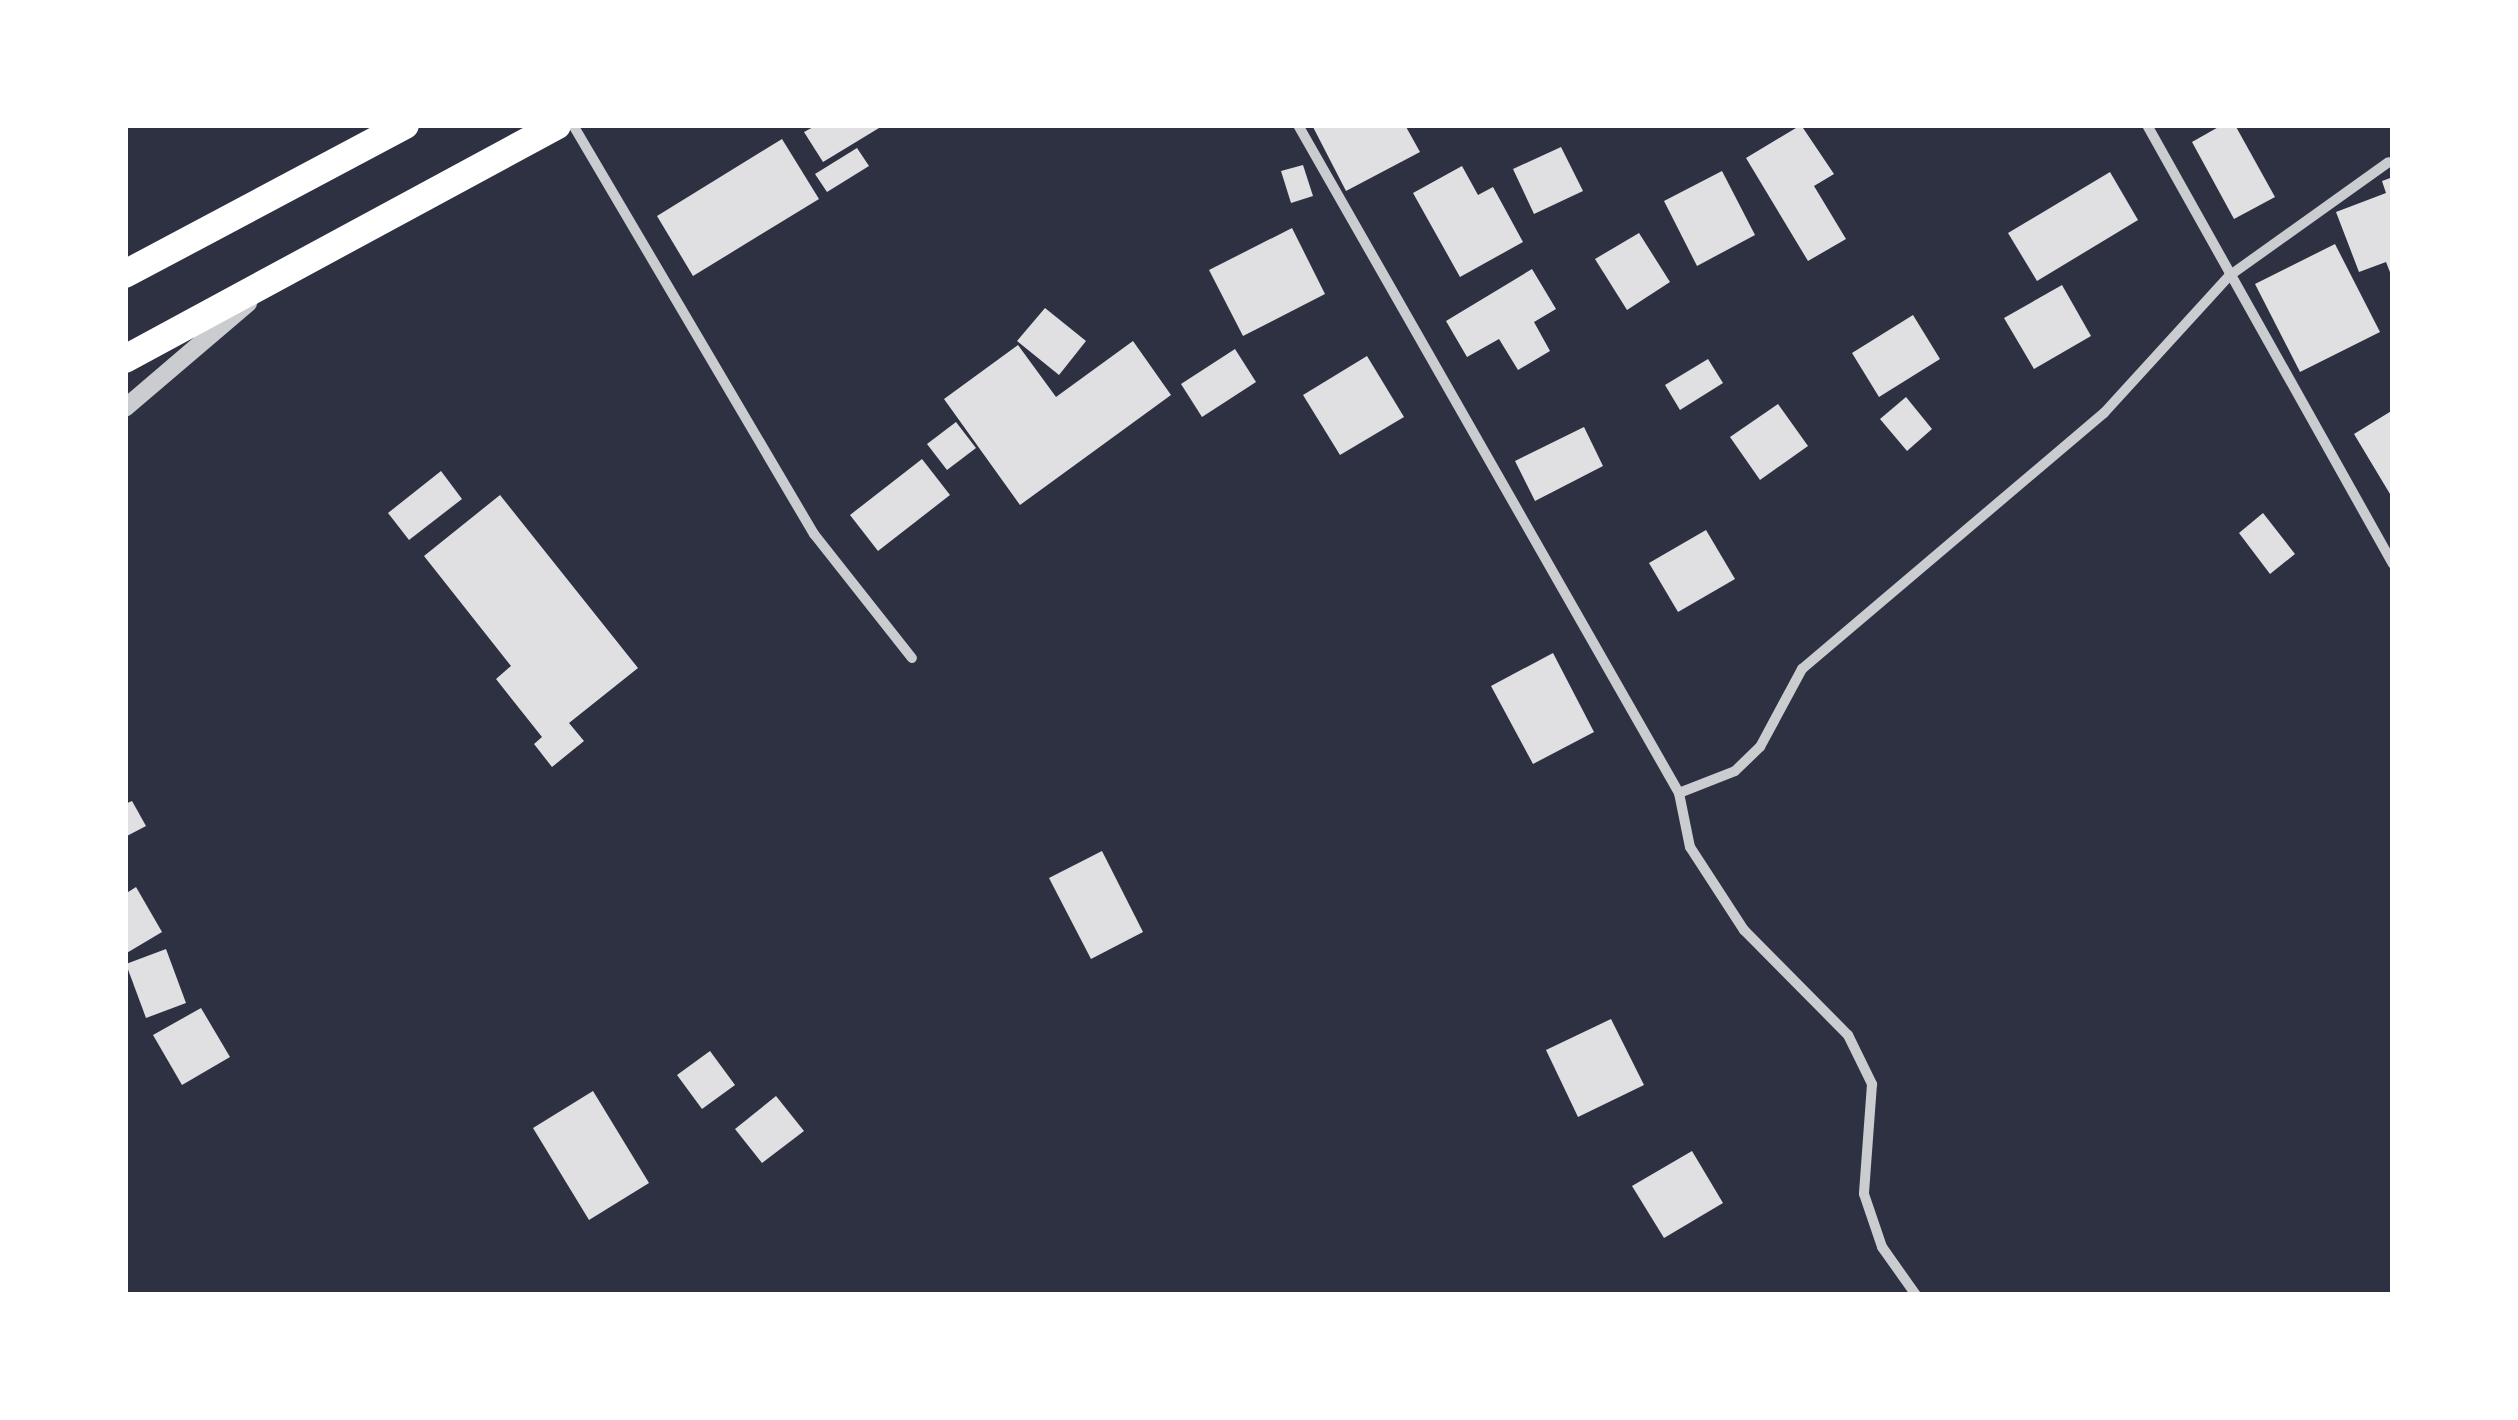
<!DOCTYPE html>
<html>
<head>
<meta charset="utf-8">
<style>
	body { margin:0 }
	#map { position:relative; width:2518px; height:1420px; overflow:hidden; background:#2d3142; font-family:"Archivo Narrow",sans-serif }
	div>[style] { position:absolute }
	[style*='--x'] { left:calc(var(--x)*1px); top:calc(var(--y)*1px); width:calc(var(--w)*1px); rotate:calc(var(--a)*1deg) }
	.building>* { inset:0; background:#e0e0e3 }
	.minor>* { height:10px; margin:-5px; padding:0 5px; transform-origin:5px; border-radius:5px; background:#caccd0 }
	.tertiary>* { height:18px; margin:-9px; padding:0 9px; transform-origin:9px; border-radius:9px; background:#caccd0 }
	.trunk>* { height:28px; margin:-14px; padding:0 14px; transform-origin:14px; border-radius:14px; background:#fff }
	span { translate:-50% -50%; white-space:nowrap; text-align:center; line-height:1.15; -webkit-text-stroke:8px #fff; paint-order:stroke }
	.frame { position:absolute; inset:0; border:128px solid #fff; pointer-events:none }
</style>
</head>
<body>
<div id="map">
	<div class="building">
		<i style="clip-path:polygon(817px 125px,884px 125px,823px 162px,804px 132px)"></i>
		<i style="clip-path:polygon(1312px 125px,1405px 125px,1420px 152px,1346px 191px)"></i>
		<i style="clip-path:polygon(1801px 125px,1834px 174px,1814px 186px,1846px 239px,1808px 261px,1746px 158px)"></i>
		<i style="clip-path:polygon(2222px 125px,2235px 125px,2275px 197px,2234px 219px,2192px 142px)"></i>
		<i style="clip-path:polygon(782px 139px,819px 199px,693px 276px,657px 216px)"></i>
		<i style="clip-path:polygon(1561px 147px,1583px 191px,1534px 214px,1513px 169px)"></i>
		<i style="clip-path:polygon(857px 148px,869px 166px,827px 192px,815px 174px)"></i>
		<i style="clip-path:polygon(1303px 165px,1313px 196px,1291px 203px,1281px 171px)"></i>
		<i style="clip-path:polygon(1462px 166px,1478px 195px,1493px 187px,1523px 242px,1460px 277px,1413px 193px)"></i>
		<i style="clip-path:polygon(1722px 171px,1755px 235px,1697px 266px,1664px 201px)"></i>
		<i style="clip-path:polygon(2110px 172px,2138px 220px,2037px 281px,2008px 233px)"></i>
		<i style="clip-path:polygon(2393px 177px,2393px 280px,2386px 262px,2359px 272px,2336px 212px,2386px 193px,2382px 181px)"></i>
		<i style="clip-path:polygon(1292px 228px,1325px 294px,1243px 336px,1209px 270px)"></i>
		<i style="clip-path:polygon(1639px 233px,1670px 282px,1627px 310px,1595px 259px)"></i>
		<i style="clip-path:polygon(2335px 244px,2380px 332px,2300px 372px,2255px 284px)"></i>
		<i style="clip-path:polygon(1532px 269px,1556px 309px,1534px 322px,1550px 351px,1518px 370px,1499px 339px,1467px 357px,1446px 321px)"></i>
		<i style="clip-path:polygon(2062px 285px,2091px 336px,2034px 369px,2004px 318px)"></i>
		<i style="clip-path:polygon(1045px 308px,1086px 341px,1059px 375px,1017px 341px)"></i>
		<i style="clip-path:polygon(1913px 315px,1940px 359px,1879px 397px,1852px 353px)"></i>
		<i style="clip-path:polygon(1133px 341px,1171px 395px,1020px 505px,944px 399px,1018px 345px,1056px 397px)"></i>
		<i style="clip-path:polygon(1235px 349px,1256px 382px,1202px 417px,1181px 384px)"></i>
		<i style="clip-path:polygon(1367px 356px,1404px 417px,1340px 455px,1303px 395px)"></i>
		<i style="clip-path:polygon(1708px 359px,1723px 383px,1680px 410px,1665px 385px)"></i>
		<i style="clip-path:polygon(1906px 397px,1932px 429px,1907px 451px,1880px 419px)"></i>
		<i style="clip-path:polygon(1778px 404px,1808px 446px,1760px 480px,1730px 437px)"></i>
		<i style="clip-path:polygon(2393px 410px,2393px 499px,2354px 434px)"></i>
		<i style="clip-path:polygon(956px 422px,976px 448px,947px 470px,927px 444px)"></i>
		<i style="clip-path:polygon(1584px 427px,1603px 466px,1535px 501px,1515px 461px)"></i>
		<i style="clip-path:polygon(922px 459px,950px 495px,878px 551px,850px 515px)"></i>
		<i style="clip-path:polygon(441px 471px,462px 499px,409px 540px,388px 513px)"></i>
		<i style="clip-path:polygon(500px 495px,638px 668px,569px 723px,584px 741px,552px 767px,534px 744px,542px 737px,496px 679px,511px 666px,424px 556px)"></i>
		<i style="clip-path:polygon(2263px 513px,2295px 554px,2270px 574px,2239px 533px)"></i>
		<i style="clip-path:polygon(1706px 530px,1735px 579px,1678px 612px,1649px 563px)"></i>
		<i style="clip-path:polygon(1553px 653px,1594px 732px,1533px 764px,1491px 686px)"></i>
		<i style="clip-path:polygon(132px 801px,146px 826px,125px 837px,125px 804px)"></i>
		<i style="clip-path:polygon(1102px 851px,1143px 932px,1091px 959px,1049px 878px)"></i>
		<i style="clip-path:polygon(136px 887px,162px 932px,125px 954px,125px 894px)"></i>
		<i style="clip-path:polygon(166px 949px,186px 1003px,146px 1018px,126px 964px)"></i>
		<i style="clip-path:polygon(201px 1008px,230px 1057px,182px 1085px,153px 1035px)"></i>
		<i style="clip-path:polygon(1611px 1019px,1644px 1085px,1578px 1117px,1546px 1050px)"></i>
		<i style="clip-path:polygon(710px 1051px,735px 1085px,702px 1109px,677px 1075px)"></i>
		<i style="clip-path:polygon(593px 1091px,649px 1183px,589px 1220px,533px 1128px)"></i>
		<i style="clip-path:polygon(776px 1096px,804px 1131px,762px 1163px,735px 1129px)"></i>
		<i style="clip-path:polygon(1692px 1151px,1723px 1203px,1664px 1238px,1632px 1186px)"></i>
	</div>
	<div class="minor">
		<i style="--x:573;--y:125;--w:475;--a:59.5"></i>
		<i style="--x:814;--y:534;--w:158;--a:51.7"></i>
		<i style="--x:1298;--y:125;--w:769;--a:60.3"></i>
		<i style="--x:1679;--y:793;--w:55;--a:78.5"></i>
		<i style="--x:1690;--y:847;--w:99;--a:57"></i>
		<i style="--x:1744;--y:930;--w:148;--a:45.3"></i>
		<i style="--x:1848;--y:1035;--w:55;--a:63.9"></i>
		<i style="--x:1872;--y:1084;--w:110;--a:94.2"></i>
		<i style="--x:1864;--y:1194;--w:56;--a:71.2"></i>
		<i style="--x:1882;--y:1247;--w:59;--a:54.7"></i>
		<i style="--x:2147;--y:125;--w:503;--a:60.74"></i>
		<i style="--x:1679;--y:793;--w:60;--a:-21.4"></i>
		<i style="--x:1735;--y:771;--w:35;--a:-44"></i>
		<i style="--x:1760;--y:747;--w:89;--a:-61.7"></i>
		<i style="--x:1802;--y:669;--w:396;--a:-40.3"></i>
		<i style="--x:2104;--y:413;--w:185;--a:-47.6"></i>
		<i style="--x:2229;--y:276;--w:196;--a:-35.5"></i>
	</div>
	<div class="tertiary">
		<i style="--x:125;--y:408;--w:162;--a:-40.5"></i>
	</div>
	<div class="trunk">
		<i style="--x:125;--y:274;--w:317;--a:-28"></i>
		<i style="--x:125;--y:359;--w:491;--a:-28.4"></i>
	</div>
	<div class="frame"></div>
</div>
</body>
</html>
